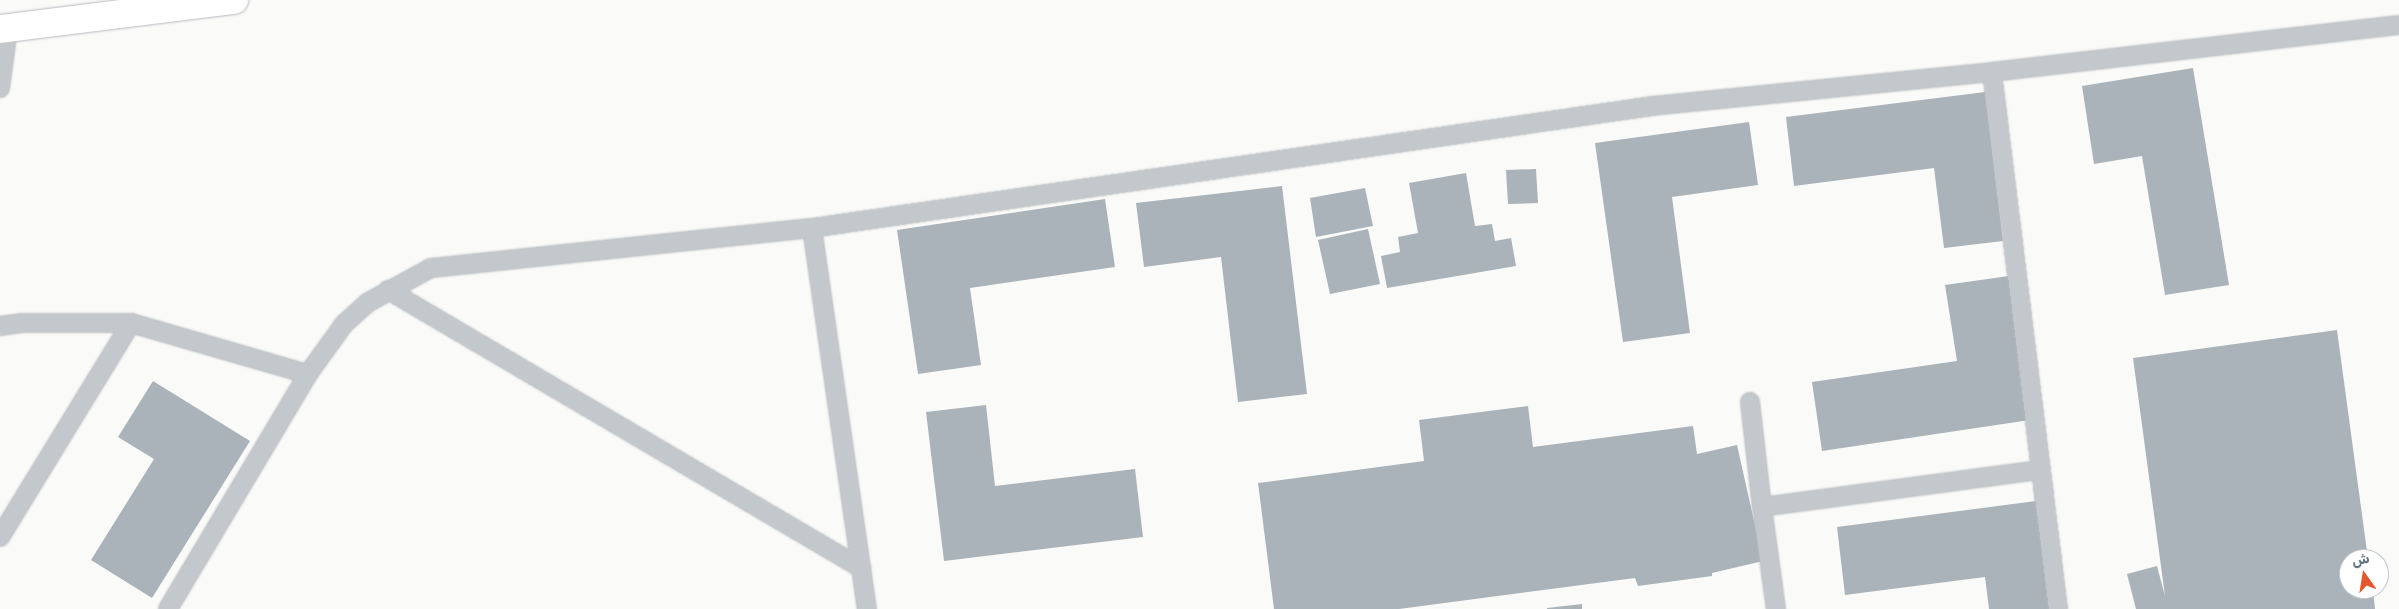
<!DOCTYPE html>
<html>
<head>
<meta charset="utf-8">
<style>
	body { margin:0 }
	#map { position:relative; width:2399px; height:609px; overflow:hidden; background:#fafaf8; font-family:Rubik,Vazirmatn,sans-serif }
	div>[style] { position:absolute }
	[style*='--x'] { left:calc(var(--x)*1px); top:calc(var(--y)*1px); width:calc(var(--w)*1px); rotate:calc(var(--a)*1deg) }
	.building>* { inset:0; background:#aab3b9 }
	.roads { filter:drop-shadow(0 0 1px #b4b9bd) drop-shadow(0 0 1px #b4b9bd) }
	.lane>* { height:18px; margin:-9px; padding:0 9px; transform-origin:9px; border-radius:9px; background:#c3c8cc }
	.highway>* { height:28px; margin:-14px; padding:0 14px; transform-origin:14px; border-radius:14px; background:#fff }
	span { translate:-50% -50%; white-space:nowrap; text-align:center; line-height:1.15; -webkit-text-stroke:5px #fff; paint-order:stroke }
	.north { position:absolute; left:2339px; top:549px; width:50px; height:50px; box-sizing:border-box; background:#fff; border:1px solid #c1c8cd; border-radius:50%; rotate:347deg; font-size:14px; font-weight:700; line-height:20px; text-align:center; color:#657683 }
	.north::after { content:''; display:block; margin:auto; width:18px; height:22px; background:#e4572e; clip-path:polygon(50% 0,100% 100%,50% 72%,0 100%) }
</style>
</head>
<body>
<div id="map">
	<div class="building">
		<i style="clip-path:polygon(2193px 68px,2229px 285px,2165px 295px,2142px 156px,2094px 164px,2082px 86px)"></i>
		<i style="clip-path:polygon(1985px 92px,2003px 241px,1944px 248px,1934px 168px,1794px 186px,1786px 117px)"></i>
		<i style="clip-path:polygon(1749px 122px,1758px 185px,1672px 197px,1690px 333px,1623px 342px,1595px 143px)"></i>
		<i style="clip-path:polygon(1536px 169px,1538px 203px,1508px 204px,1506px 170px)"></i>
		<i style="clip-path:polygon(1466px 173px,1475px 226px,1492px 224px,1495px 241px,1511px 238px,1516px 266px,1387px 288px,1381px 256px,1400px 252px,1398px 237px,1418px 233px,1409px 183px)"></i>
		<i style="clip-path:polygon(1282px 186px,1307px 394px,1238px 402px,1221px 257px,1144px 267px,1136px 203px)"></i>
		<i style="clip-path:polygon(1365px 188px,1373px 226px,1316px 237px,1310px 198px)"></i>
		<i style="clip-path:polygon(1105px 199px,1115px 267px,970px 288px,981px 365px,918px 374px,897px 230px)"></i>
		<i style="clip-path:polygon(1368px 229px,1380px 284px,1330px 294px,1318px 240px)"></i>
		<i style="clip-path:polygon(2009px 276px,2030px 420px,1822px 451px,1812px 382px,1957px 361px,1945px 285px)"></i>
		<i style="clip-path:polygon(2337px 330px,2368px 559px,2349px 559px,2349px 589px,2373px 589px,2375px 609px,2136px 609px,2127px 574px,2157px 566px,2165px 596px,2133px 358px)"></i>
		<i style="clip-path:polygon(153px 381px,250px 441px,152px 598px,91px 560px,154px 459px,118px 437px)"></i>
		<i style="clip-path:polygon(986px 405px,995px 486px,1135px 469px,1143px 537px,944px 561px,926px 412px)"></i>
		<i style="clip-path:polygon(1528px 406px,1533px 447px,1693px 426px,1697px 454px,1737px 445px,1763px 561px,1712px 573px,1712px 576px,1638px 586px,1635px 578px,1399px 609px,1274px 609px,1258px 483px,1424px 461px,1419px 420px)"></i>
		<i style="clip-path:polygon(2036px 501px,2050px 609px,1989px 609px,1985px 577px,1845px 595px,1837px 527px)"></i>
		<i style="clip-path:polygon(1582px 604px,1582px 609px,1547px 609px,1547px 608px)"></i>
	</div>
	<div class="roads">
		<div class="lane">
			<i style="--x:1992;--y:72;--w:541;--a:82.99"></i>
			<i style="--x:0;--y:88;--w:61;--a:-82.4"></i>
			<i style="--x:812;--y:228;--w:385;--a:81.8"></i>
			<i style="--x:388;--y:290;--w:549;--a:30.44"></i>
			<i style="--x:0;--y:326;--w:21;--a:-8"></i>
			<i style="--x:21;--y:323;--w:110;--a:0"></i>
			<i style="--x:131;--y:323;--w:184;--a:16.1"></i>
			<i style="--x:1750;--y:402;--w:106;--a:83.5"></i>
			<i style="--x:1762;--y:507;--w:281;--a:-7.6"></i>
			<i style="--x:1762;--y:507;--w:103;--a:82.2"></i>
			<i style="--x:0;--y:537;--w:251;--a:-58.5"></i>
			<i style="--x:168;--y:609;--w:274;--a:-59.2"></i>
			<i style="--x:308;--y:374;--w:62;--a:-54.2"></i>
			<i style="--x:344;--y:324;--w:31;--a:-42"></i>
			<i style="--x:367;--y:303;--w:73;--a:-28.7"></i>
			<i style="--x:431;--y:268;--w:383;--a:-6"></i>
			<i style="--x:812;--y:228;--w:849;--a:-8.26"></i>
			<i style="--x:1652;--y:106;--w:342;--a:-5.7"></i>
			<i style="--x:1992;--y:72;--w:410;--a:-6.6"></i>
		</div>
		<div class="highway">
			<i style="--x:0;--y:29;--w:236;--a:-7.1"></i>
		</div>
	</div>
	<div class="north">ش</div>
</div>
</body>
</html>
